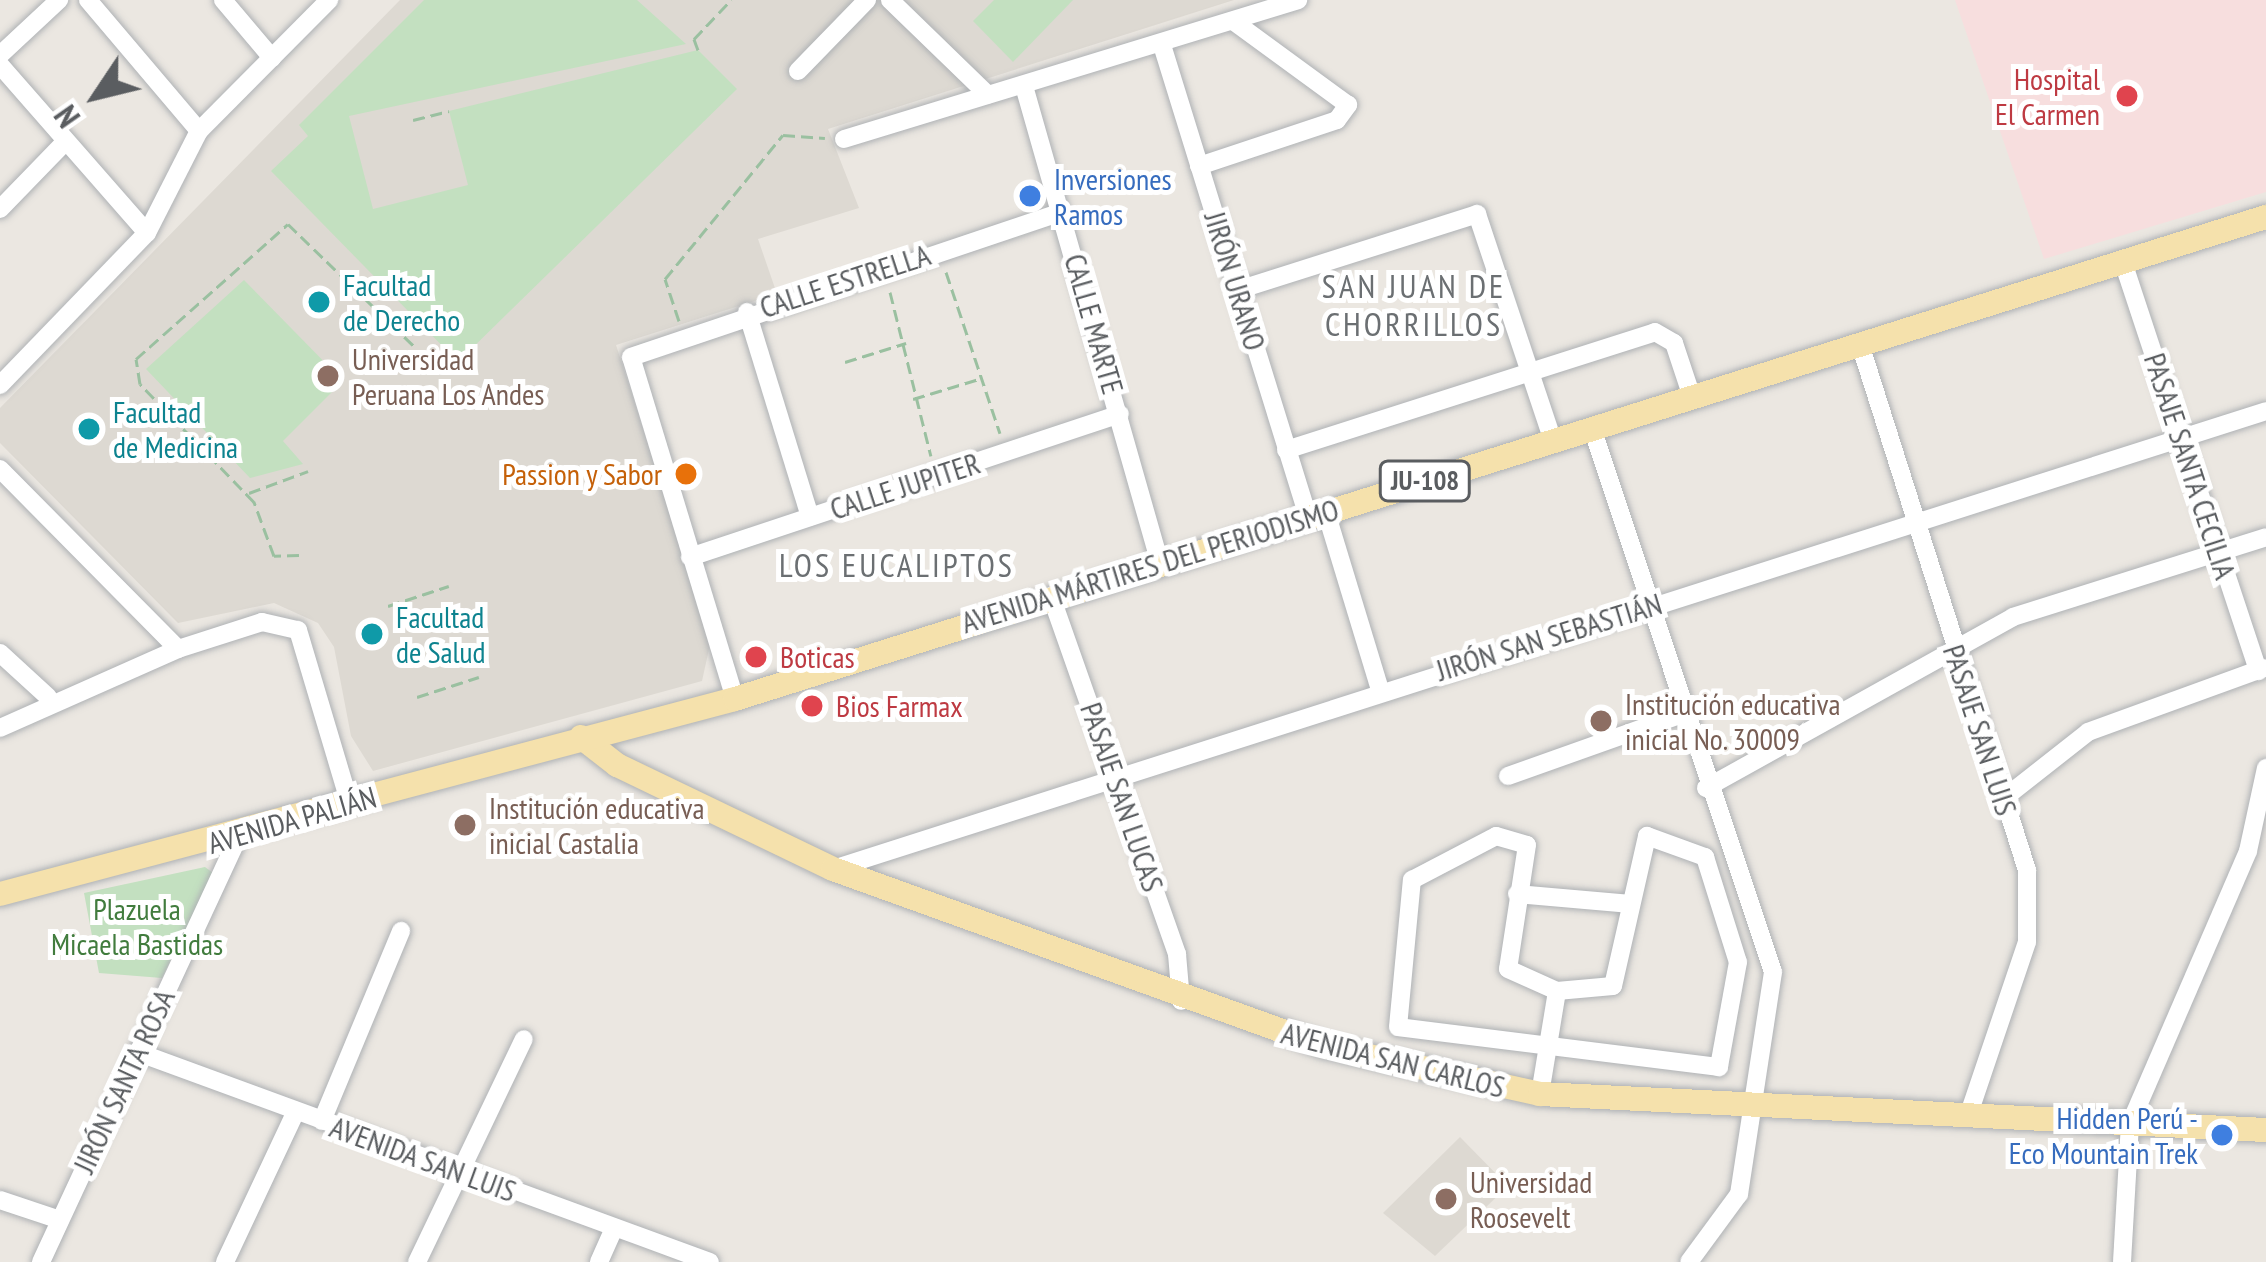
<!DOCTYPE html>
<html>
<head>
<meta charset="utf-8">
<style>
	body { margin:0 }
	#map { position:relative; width:2266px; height:1262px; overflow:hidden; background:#ebe7e1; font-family:"PT Sans Narrow",sans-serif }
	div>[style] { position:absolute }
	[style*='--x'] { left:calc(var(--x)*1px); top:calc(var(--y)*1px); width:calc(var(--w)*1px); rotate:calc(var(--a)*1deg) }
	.education>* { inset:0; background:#ddd9d2 }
	.medical>* { inset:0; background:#f7dede }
	.green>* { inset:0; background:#c3e0c0 }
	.path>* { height:3px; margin-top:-1.5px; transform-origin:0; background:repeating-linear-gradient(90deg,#9ac0a0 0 12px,transparent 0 18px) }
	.roads { filter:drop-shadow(0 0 3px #afb2b5) drop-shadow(0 0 3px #afb2b5) }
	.minor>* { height:18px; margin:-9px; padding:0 9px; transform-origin:9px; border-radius:9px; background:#fff }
	.major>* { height:24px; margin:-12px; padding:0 12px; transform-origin:12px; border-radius:12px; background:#f5e1ac }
	.dots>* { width:33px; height:33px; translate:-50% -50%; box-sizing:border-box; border:6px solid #fff; border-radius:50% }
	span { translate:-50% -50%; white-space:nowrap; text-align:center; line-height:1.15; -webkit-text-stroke:10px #fff; paint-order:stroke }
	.shield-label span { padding:3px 9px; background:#fff; border:3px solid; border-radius:9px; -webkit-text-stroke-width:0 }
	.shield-label { font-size:27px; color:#5a5d60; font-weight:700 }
	.health-label { font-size:30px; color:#be3a42 }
	.right { translate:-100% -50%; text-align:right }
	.left { translate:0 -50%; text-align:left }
	.shop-label { font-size:30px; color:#366cbe }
	.street-label { font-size:30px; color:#5a5d60 }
	.culture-label { font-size:30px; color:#0d838f }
	.education-label { font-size:30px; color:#785e54 }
	.food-label { font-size:30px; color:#c56008 }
	.park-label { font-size:30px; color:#417c3d }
	.neighbourhood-label { font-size:33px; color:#6b6f72; letter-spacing:3px }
	.north { position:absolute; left:36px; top:36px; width:120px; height:120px; -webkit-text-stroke:9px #fff; paint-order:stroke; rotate:235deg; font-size:33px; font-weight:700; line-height:48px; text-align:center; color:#5a5d60 }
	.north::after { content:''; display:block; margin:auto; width:42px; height:54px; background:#5a5d60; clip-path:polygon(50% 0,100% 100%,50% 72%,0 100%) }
</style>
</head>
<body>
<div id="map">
	<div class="education">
		<i style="clip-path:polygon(400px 0,1234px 0,828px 129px,859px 208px,758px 239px,777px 294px,616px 345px,711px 640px,702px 681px,373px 771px,351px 736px,334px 647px,318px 623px,274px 603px,178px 623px,0 443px,0 408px)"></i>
		<i style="clip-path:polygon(1460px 1137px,1508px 1186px,1435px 1256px,1383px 1213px)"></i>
	</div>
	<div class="medical">
		<i style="clip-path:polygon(1955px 0,2266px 0,2266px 192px,2044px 259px)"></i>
	</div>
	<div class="green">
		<i style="clip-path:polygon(424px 0,637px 0,686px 44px,349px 116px,373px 209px,468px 185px,449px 111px,698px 50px,737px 89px,458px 362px,271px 171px,308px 136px,299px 125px)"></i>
		<i style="clip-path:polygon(994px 0,1073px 0,1013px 62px,973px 21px)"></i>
		<i style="clip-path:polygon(244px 280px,343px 381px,283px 441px,303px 464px,250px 478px,146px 369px)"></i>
		<i style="clip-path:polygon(205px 867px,213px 873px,162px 978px,99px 973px,84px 893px)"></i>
	</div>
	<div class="path">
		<i style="--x:698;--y:50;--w:12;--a:-110"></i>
		<i style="--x:694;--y:39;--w:54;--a:-46.5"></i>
		<i style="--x:413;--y:120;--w:37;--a:-14"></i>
		<i style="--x:946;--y:272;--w:170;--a:71.5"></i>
		<i style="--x:890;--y:292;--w:169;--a:76"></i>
		<i style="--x:679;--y:321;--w:44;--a:-108.4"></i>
		<i style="--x:665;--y:279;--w:186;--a:-50.7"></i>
		<i style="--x:783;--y:135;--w:42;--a:4.1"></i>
		<i style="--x:845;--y:362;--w:64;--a:-17.3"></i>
		<i style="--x:913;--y:399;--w:69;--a:-16.9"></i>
		<i style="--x:249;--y:493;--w:63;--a:-20.4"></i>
		<i style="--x:299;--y:555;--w:25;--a:178"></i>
		<i style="--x:274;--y:556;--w:58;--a:-110.3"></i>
		<i style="--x:254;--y:502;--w:164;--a:-134"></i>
		<i style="--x:140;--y:384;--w:25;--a:-99"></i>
		<i style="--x:136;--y:359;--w:203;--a:-41.6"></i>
		<i style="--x:288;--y:224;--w:178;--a:44.1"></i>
		<i style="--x:388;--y:606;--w:64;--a:-18.2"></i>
		<i style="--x:417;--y:697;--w:65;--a:-17.9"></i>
	</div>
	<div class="roads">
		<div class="minor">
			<i style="--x:88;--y:0;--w:172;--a:49.7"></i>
			<i style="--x:223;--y:0;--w:76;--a:49.8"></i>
			<i style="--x:890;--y:0;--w:136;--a:44.1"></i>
			<i style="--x:1162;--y:45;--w:495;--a:72.8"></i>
			<i style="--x:0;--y:55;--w:81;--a:-43"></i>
			<i style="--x:0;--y:65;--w:223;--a:48.8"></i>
			<i style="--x:798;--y:71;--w:99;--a:-45.8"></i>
			<i style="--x:1024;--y:86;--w:495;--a:74.1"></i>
			<i style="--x:844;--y:139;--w:475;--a:-17"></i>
			<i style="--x:1199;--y:166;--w:145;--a:-18.4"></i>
			<i style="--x:1337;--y:120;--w:19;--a:-54"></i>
			<i style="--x:1348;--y:105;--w:139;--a:-143.8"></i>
			<i style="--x:0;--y:209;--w:93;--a:-45.9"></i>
			<i style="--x:2123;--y:262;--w:431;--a:71.7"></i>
			<i style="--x:1238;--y:290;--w:251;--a:-17.6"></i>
			<i style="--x:1477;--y:214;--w:239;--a:71.5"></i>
			<i style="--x:747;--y:312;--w:214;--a:72.9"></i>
			<i style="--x:1860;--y:344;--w:552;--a:72.39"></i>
			<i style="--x:2027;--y:870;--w:72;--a:90"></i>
			<i style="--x:2027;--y:942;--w:184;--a:108.7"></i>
			<i style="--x:0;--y:385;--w:211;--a:-46"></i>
			<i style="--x:147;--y:233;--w:114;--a:-63"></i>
			<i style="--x:199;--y:131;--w:185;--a:-45.2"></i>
			<i style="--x:1592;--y:428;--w:573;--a:71.6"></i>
			<i style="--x:1773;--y:972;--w:225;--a:98.7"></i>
			<i style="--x:1739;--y:1194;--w:84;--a:126.3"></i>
			<i style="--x:1286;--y:450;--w:387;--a:-17.7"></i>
			<i style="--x:1655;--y:332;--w:22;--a:30"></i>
			<i style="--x:1674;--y:343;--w:57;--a:71.6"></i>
			<i style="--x:0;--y:469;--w:253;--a:45.3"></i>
			<i style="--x:178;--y:649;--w:88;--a:-17.8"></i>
			<i style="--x:262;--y:622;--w:37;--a:13"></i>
			<i style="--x:298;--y:630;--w:182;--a:73.4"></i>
			<i style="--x:1326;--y:512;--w:186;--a:73.1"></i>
			<i style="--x:690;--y:557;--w:453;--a:-18.4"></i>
			<i style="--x:1051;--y:596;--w:380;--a:70.6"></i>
			<i style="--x:1177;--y:954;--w:47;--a:85.1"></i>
			<i style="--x:0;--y:653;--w:65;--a:42.5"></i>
			<i style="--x:735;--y:699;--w:357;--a:-106.9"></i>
			<i style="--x:631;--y:357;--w:454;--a:-18.6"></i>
			<i style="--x:0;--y:728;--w:195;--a:-23.9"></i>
			<i style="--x:1508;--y:776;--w:185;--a:-19.6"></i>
			<i style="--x:1706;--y:788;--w:351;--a:-29.1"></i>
			<i style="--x:2013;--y:617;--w:265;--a:-17.5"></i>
			<i style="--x:2003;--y:799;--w:108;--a:-38.2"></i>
			<i style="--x:2088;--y:732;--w:187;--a:-20"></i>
			<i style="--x:1496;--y:836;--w:32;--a:16"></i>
			<i style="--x:1527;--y:845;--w:125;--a:98.7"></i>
			<i style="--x:1508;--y:969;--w:54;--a:24.2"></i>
			<i style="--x:1557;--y:991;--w:56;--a:-5.1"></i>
			<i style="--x:1613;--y:986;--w:154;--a:-77.2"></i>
			<i style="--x:1647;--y:836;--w:62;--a:19.9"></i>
			<i style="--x:1705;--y:857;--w:110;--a:72.6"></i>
			<i style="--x:1738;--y:962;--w:107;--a:100.3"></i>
			<i style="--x:1719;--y:1067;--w:323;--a:-172.9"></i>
			<i style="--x:1398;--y:1027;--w:148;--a:-84.6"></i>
			<i style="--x:1412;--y:880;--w:95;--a:-27.6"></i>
			<i style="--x:833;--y:869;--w:1504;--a:-17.72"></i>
			<i style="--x:1517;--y:894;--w:114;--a:5"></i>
			<i style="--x:137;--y:1052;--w:610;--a:20.13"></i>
			<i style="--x:1540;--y:1094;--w:104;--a:-80.6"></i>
			<i style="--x:322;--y:1121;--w:206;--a:-67.4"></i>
			<i style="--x:0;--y:1200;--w:63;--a:18.4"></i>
			<i style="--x:41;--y:1262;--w:470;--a:-65.1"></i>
			<i style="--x:225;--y:1262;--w:167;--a:-64.8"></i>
			<i style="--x:417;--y:1262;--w:247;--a:-64.4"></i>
			<i style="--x:599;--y:1262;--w:35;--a:-66"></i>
			<i style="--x:2122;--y:1262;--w:138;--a:-86.7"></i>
			<i style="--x:2130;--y:1124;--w:297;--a:-66.6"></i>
			<i style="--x:2248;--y:851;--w:85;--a:-77.8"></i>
		</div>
		<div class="major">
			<i style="--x:581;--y:737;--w:46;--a:37.9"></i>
			<i style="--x:617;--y:765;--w:240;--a:25.7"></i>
			<i style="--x:833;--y:869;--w:522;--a:19.82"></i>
			<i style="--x:1324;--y:1046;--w:221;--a:12.5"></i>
			<i style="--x:1540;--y:1094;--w:727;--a:2.84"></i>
			<i style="--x:0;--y:894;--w:760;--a:-14.86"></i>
			<i style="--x:735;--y:699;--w:1605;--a:-17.48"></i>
		</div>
	</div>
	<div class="dots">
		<i style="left:2127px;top:96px;background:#e0444e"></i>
		<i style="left:1030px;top:196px;background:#3f7fe0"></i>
		<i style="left:319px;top:302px;background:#0f9aa8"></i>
		<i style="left:328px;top:376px;background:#8d6e63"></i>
		<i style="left:89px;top:429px;background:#0f9aa8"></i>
		<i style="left:686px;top:474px;background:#e8710a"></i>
		<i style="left:372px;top:634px;background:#0f9aa8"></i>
		<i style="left:756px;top:657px;background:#e0444e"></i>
		<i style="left:812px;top:706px;background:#e0444e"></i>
		<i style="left:1601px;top:721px;background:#8d6e63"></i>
		<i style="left:465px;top:825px;background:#8d6e63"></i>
		<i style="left:2222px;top:1135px;background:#3f7fe0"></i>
		<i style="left:1446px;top:1199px;background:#8d6e63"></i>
	</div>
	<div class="shield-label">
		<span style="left:1425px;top:481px">JU-108</span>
	</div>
	<div class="health-label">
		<span class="right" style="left:2100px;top:96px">Hospital<br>El Carmen</span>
		<span class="left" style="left:780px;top:657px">Boticas</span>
		<span class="left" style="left:836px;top:706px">Bios Farmax</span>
	</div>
	<div class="shop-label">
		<span class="left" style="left:1054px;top:196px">Inversiones<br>Ramos</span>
		<span class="right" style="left:2198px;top:1135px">Hidden Perú -<br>Eco Mountain Trek</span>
	</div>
	<div class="street-label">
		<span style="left:845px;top:281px;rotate:-18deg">CALLE ESTRELLA</span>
		<span style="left:1235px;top:281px;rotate:73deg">JIRÓN URANO</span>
		<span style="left:1094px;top:324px;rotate:74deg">CALLE MARTE</span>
		<span style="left:2190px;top:466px;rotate:72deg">PASAJE SANTA CECILIA</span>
		<span style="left:905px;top:486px;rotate:-18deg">CALLE JUPITER</span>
		<span style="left:1150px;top:566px;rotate:-17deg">AVENIDA MÁRTIRES DEL PERIODISMO</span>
		<span style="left:1549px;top:637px;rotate:-17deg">JIRÓN SAN SEBASTIÁN</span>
		<span style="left:1980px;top:730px;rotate:72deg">PASAJE SAN LUIS</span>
		<span style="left:1122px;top:797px;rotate:71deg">PASAJE SAN LUCAS</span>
		<span style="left:292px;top:820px;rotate:-16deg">AVENIDA PALIÁN</span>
		<span style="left:1393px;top:1060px;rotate:14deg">AVENIDA SAN CARLOS</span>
		<span style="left:124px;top:1081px;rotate:-65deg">JIRÓN SANTA ROSA</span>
		<span style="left:423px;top:1159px;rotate:20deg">AVENIDA SAN LUIS</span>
	</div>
	<div class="culture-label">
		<span class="left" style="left:343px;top:302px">Facultad<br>de Derecho</span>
		<span class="left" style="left:113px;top:429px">Facultad<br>de Medicina</span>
		<span class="left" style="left:396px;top:634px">Facultad<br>de Salud</span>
	</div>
	<div class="education-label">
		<span class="left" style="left:352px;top:376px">Universidad<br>Peruana Los Andes</span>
		<span class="left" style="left:1625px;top:721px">Institución educativa<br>inicial No. 30009</span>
		<span class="left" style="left:489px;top:825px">Institución educativa<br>inicial Castalia</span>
		<span class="left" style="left:1470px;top:1199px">Universidad<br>Roosevelt</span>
	</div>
	<div class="food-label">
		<span class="right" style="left:662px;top:474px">Passion y Sabor</span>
	</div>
	<div class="park-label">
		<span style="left:137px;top:926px">Plazuela<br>Micaela Bastidas</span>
	</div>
	<div class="neighbourhood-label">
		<span style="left:1414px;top:305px">SAN JUAN DE<br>CHORRILLOS</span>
		<span style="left:897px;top:565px">LOS EUCALIPTOS</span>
	</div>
	<div class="north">N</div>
</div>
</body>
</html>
